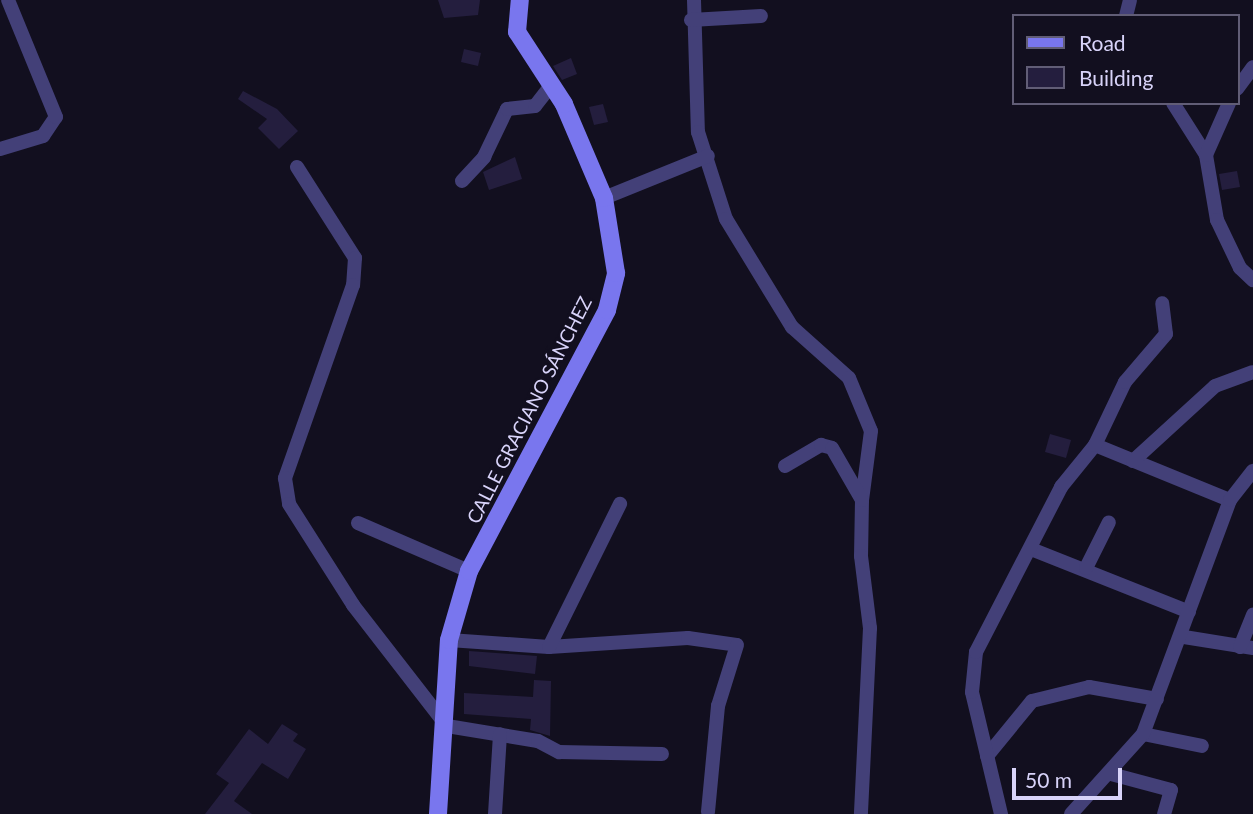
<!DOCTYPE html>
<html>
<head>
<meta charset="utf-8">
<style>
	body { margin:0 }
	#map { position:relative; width:1253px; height:814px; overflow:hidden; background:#120f1f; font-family:Lato,sans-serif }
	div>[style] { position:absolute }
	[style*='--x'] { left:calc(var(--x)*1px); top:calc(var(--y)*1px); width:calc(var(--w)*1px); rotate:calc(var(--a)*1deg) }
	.building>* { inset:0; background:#241e3e }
	.street>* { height:14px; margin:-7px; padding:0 7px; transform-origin:7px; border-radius:7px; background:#434078 }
	.secondary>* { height:18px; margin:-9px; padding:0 9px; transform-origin:9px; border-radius:9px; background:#7976ee }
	span { translate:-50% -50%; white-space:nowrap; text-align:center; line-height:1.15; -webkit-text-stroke:5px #120f1f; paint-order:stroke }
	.street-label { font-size:19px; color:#d8d3f9 }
	.legend { position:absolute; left:1012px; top:14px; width:228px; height:91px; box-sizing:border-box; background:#120f1f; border:2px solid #615d76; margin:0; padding:9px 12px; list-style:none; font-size:21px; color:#d8d3f9 }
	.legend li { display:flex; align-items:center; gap:14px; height:35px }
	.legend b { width:35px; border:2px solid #615d76 }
	.scale { position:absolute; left:1012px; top:768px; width:110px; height:32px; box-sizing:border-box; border:4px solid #d8d3f9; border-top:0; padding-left:9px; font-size:21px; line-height:24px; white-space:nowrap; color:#d8d3f9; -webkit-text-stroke:5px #120f1f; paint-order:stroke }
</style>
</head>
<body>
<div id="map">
	<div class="building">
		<i style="clip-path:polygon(438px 0,480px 0,478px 15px,444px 18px)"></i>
		<i style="clip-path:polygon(464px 49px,481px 53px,478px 66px,461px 62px)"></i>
		<i style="clip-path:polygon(571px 58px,577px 74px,562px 80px,553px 66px)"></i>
		<i style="clip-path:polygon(243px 91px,277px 109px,298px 131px,279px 149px,258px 128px,267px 119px,238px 99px)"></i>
		<i style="clip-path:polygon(603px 104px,608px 122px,594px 125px,589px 107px)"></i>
		<i style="clip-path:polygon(515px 157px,522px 179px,489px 190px,483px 172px)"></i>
		<i style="clip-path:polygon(1237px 171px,1240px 187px,1222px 190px,1219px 174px)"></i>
		<i style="clip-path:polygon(1050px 434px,1071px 440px,1066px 458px,1045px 452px)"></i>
		<i style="clip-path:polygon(469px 651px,537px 656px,535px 674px,469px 666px)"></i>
		<i style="clip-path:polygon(534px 680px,551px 681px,550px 736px,530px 730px,531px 719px,464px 714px,464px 693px,533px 697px)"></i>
		<i style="clip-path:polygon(282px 724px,298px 734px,293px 741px,306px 749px,288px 779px,262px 763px,234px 801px,252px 814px,205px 814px,229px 783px,216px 774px,249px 729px,268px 744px)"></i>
	</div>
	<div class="street">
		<i style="--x:694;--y:0;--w:132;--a:88.3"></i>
		<i style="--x:698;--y:132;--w:91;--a:72.2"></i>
		<i style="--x:726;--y:219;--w:127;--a:58.6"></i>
		<i style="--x:792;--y:327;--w:76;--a:41.8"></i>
		<i style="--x:849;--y:378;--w:57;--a:67.5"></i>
		<i style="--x:871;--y:431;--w:70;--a:97.4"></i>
		<i style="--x:862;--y:500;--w:56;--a:91"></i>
		<i style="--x:861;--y:556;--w:73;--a:82.9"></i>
		<i style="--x:870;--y:628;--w:186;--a:92.8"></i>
		<i style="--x:1126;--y:16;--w:16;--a:-76"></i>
		<i style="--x:691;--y:20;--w:70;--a:-3.3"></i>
		<i style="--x:1237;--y:89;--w:27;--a:-54"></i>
		<i style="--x:1173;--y:103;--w:62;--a:57.6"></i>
		<i style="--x:1206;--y:155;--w:66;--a:80.4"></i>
		<i style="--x:1217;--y:220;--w:53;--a:64.4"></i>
		<i style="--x:1240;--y:268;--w:18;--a:43"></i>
		<i style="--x:0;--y:149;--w:45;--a:-16.8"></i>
		<i style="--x:43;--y:136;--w:23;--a:-56"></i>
		<i style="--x:56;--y:117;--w:126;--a:-112.3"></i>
		<i style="--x:1206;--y:155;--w:57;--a:-66.1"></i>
		<i style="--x:297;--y:167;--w:108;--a:57.5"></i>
		<i style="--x:355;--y:258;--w:27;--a:94"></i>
		<i style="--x:353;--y:285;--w:205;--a:109.4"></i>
		<i style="--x:285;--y:478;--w:26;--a:81"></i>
		<i style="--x:289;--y:504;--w:120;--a:57.6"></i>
		<i style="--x:353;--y:605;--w:153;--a:52.2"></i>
		<i style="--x:447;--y:726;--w:92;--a:9.4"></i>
		<i style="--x:538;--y:741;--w:24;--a:28"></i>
		<i style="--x:559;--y:752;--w:103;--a:1.1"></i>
		<i style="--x:462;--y:181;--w:33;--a:-47"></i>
		<i style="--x:484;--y:157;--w:53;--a:-64.4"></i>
		<i style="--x:507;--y:109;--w:28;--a:-6"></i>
		<i style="--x:535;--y:106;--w:23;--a:-52"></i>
		<i style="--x:604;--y:198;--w:112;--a:-22"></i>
		<i style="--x:1095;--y:445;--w:146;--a:22.2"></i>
		<i style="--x:1133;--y:461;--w:111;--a:-42.4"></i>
		<i style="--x:1215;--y:386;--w:40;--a:-20.2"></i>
		<i style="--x:785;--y:466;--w:42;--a:-30.3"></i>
		<i style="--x:821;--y:445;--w:11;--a:15"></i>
		<i style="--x:832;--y:448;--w:60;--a:60"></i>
		<i style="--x:358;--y:523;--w:121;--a:23.4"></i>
		<i style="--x:1031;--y:549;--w:170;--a:21.7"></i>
		<i style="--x:1086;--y:568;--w:51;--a:-63.4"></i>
		<i style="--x:1184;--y:637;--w:70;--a:9.1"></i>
		<i style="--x:449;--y:640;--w:100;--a:4"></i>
		<i style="--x:549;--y:647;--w:139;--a:-3.7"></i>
		<i style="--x:688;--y:638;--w:49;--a:8.1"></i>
		<i style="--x:737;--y:645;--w:64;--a:107.3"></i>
		<i style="--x:718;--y:706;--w:106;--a:95.4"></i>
		<i style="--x:549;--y:647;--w:160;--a:-63.6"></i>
		<i style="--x:1240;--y:647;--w:35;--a:-68"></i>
		<i style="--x:1143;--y:734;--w:60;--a:11.5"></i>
		<i style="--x:987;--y:756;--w:71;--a:-50.7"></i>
		<i style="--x:1032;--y:701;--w:59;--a:-13.8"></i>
		<i style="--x:1089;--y:687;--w:69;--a:10"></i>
		<i style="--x:1111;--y:774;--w:62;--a:14.9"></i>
		<i style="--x:1171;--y:790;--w:25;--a:106"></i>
		<i style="--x:495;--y:814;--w:80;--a:-86.4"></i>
		<i style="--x:1001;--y:814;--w:125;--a:-103.4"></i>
		<i style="--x:972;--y:692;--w:40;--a:-84.3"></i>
		<i style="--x:976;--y:652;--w:186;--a:-62.7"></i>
		<i style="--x:1061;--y:487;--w:54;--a:-51"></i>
		<i style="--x:1095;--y:445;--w:70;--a:-64.5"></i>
		<i style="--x:1125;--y:382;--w:63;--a:-49.5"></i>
		<i style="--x:1166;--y:334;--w:31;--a:-97"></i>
		<i style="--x:1071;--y:814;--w:108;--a:-48"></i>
		<i style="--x:1143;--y:734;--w:250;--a:-69.6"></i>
		<i style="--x:1230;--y:500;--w:37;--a:-52"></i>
	</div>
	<div class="secondary">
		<i style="--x:438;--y:814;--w:174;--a:-86.4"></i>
		<i style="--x:449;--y:640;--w:72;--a:-73.8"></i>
		<i style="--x:469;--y:571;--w:295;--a:-62.1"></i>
		<i style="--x:607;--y:310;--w:38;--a:-76"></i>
		<i style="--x:616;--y:273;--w:76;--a:-99.1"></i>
		<i style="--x:604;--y:198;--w:102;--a:-113.1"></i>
		<i style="--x:564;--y:104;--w:86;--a:-123.1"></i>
		<i style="--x:517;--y:32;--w:32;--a:-85"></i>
	</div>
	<div class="street-label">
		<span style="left:529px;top:410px;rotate:-63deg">CALLE GRACIANO SÁNCHEZ</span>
	</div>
	<ul class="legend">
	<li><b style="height:9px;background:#7976ee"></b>Road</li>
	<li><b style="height:19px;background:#241e3e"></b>Building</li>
	</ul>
	<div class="scale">50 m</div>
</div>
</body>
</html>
